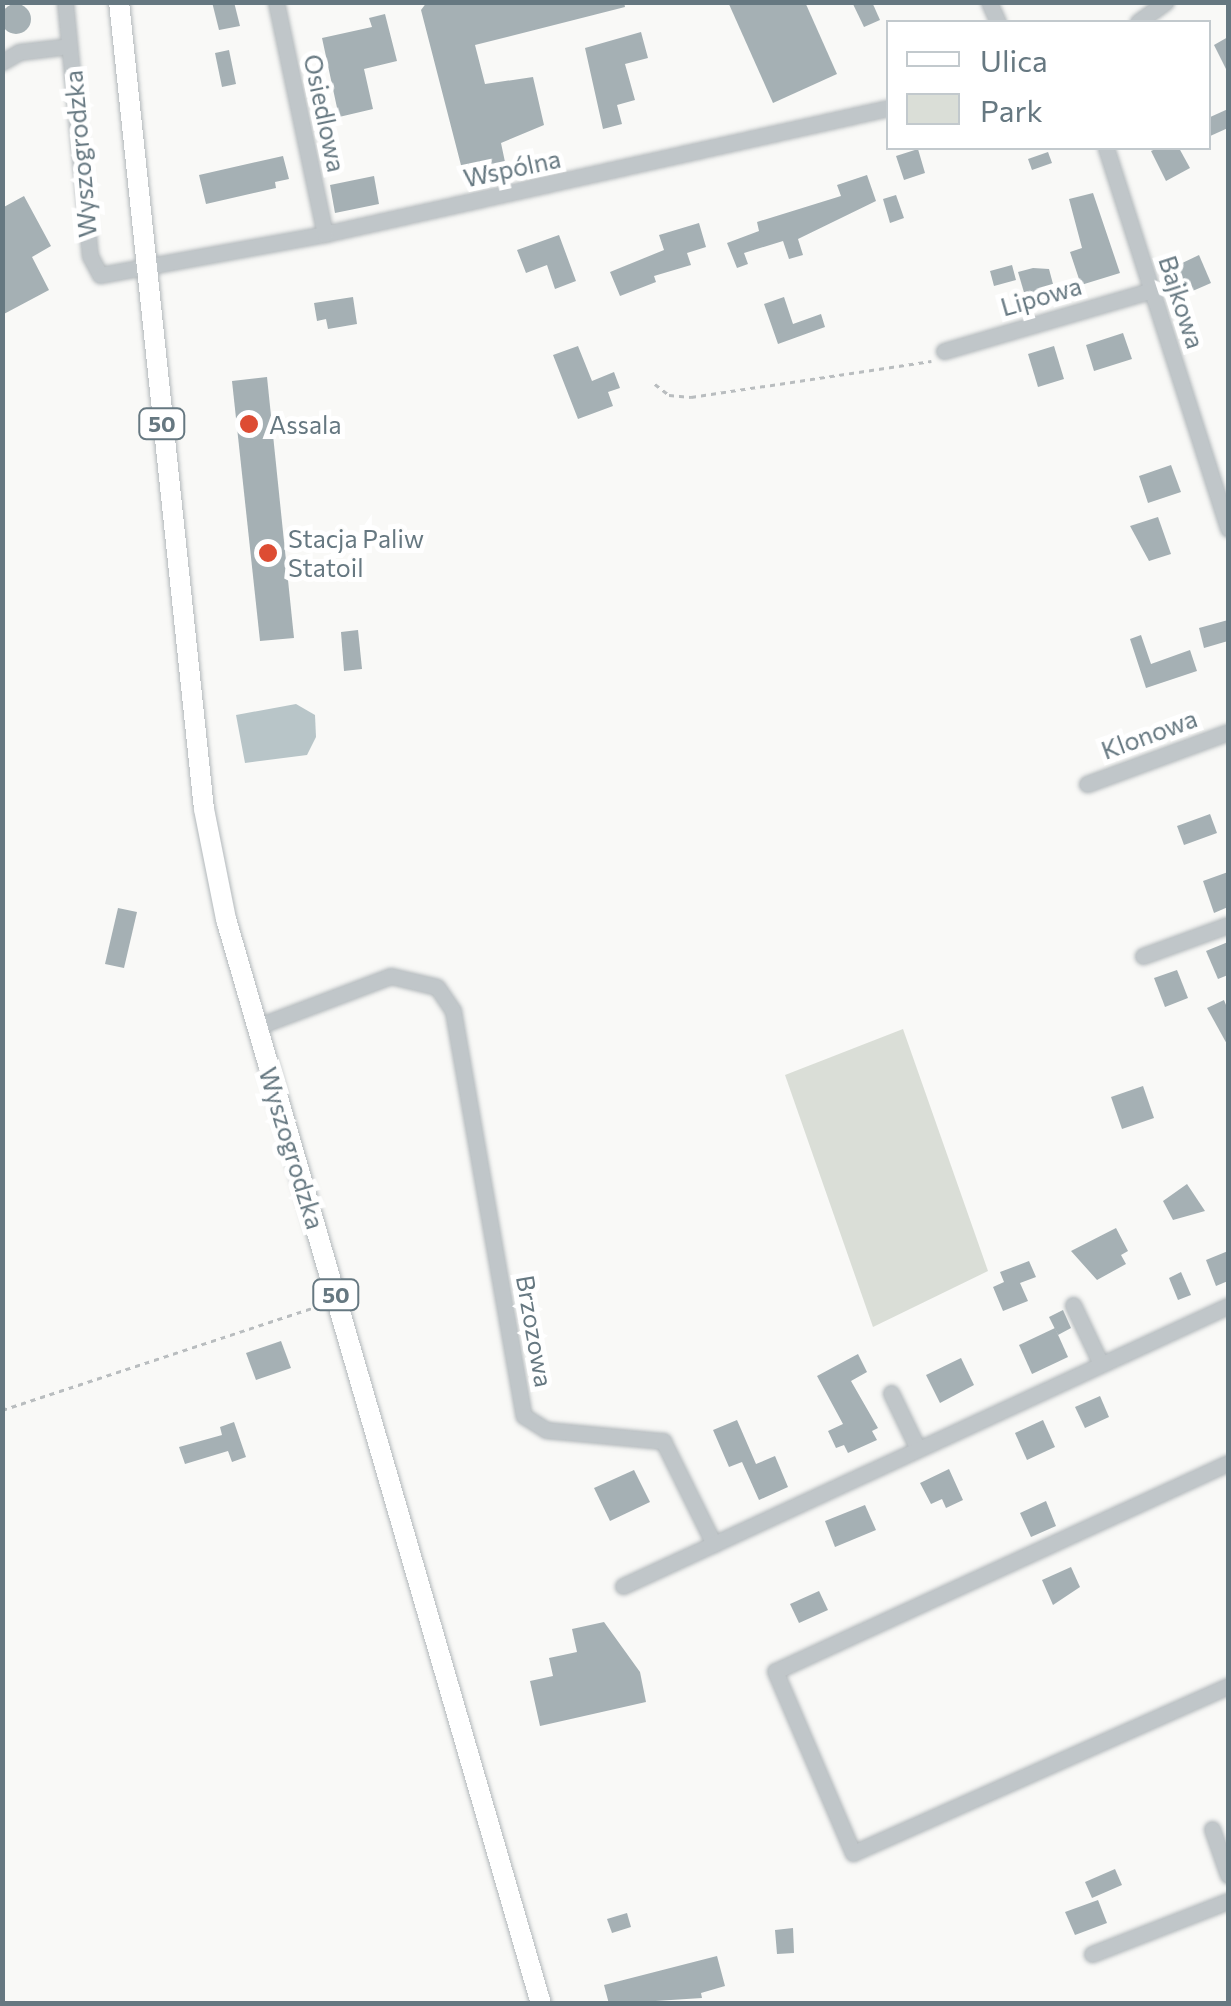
<!DOCTYPE html>
<html>
<head>
<meta charset="utf-8">
<style>
	body { margin:0 }
	#map { position:relative; width:1231px; height:2006px; overflow:hidden; background:#f9f9f7; font-family:Commissioner,sans-serif }
	div>[style] { position:absolute }
	[style*='--x'] { left:calc(var(--x)*1px); top:calc(var(--y)*1px); width:calc(var(--w)*1px); rotate:calc(var(--a)*1deg) }
	.green>* { inset:0; background:#daded7 }
	.water>* { inset:0; background:#b8c5c8 }
	.building>* { inset:0; background:#a5b0b4 }
	.round { border-radius:50% }
	.path>* { height:2.5px; margin-top:-1.25px; transform-origin:0; background:repeating-linear-gradient(90deg,#b9bdbf 0 5px,transparent 0 10px) }
	.roads { filter:drop-shadow(0 0 2px #b2b8bb) drop-shadow(0 0 2px #b2b8bb) }
	.minor>* { height:15px; margin:-7.5px; padding:0 7.5px; transform-origin:7.5px; border-radius:7.5px; background:#c0c6c9 }
	.major>* { height:20px; margin:-10px; padding:0 10px; transform-origin:10px; border-radius:10px; background:#fff }
	.dots>* { width:28px; height:28px; translate:-50% -50%; box-sizing:border-box; border:5px solid #fff; border-radius:50% }
	span { translate:-50% -50%; white-space:nowrap; text-align:center; line-height:1.15; -webkit-text-stroke:10px #fff; paint-order:stroke }
	.shield-label span { padding:2px 8px; background:#fff; border:2px solid; border-radius:8px; -webkit-text-stroke-width:0 }
	.shield-label { font-size:22px; color:#667881; font-weight:700 }
	.street-label { font-size:25px; color:#667881 }
	.poi-label { font-size:25px; color:#667881 }
	.left { translate:0 -50%; text-align:left }
	.frame { position:absolute; inset:0; border:5px solid #667881; pointer-events:none }
	.legend { position:absolute; left:886px; top:20px; width:325px; height:130px; box-sizing:border-box; background:#fff; border:2px solid #c2c9cd; margin:0; padding:12px 18px; list-style:none; font-size:30px; color:#667881 }
	.legend li { display:flex; align-items:center; gap:20px; height:50px }
	.legend b { width:50px; border:2px solid #c2c9cd }
</style>
</head>
<body>
<div id="map">
	<div class="green">
		<i style="clip-path:polygon(903px 1029px,988px 1271px,873px 1327px,785px 1075px)"></i>
	</div>
	<div class="water">
		<i style="clip-path:polygon(296px 704px,315px 715px,316px 737px,307px 755px,245px 763px,236px 715px)"></i>
	</div>
	<div class="building">
		<i style="clip-path:polygon(212px 2px,234px 2px,240px 26px,219px 30px)"></i>
		<i style="clip-path:polygon(427px 2px,624px 2px,625px 7px,475px 45px,485px 84px,533px 77px,544px 125px,501px 143px,505px 162px,463px 173px,421px 10px)"></i>
		<i style="clip-path:polygon(728px 2px,805px 2px,837px 74px,773px 103px)"></i>
		<i style="clip-path:polygon(852px 2px,872px 2px,880px 20px,864px 27px)"></i>
		<i class="round" style="left:1px;top:4px;width:30px;height:30px"></i>
		<i style="clip-path:polygon(385px 14px,397px 61px,364px 69px,373px 109px,339px 117px,322px 38px,372px 27px,369px 18px)"></i>
		<i style="clip-path:polygon(641px 32px,648px 58px,625px 64px,635px 100px,617px 105px,622px 124px,603px 129px,585px 48px)"></i>
		<i style="clip-path:polygon(1228px 37px,1228px 73px,1214px 45px)"></i>
		<i style="clip-path:polygon(229px 50px,236px 84px,222px 87px,215px 53px)"></i>
		<i style="clip-path:polygon(1228px 109px,1228px 128px,1208px 137px,1208px 118px)"></i>
		<i style="clip-path:polygon(1158px 148px,1179px 148px,1190px 168px,1166px 181px,1151px 151px)"></i>
		<i style="clip-path:polygon(918px 149px,925px 173px,904px 180px,896px 156px)"></i>
		<i style="clip-path:polygon(1048px 152px,1052px 163px,1032px 170px,1028px 159px)"></i>
		<i style="clip-path:polygon(283px 156px,289px 179px,275px 182px,276px 188px,206px 204px,199px 175px)"></i>
		<i style="clip-path:polygon(867px 175px,876px 201px,798px 239px,803px 255px,789px 259px,783px 241px,744px 253px,748px 264px,737px 268px,727px 243px,759px 231px,757px 222px,841px 196px,837px 185px)"></i>
		<i style="clip-path:polygon(374px 176px,379px 204px,335px 213px,330px 185px)"></i>
		<i style="clip-path:polygon(1093px 193px,1120px 273px,1081px 285px,1070px 252px,1082px 248px,1069px 199px)"></i>
		<i style="clip-path:polygon(896px 195px,904px 218px,890px 223px,883px 199px)"></i>
		<i style="clip-path:polygon(24px 196px,51px 246px,32px 257px,49px 290px,2px 315px,2px 208px)"></i>
		<i style="clip-path:polygon(699px 223px,706px 247px,687px 253px,691px 265px,654px 276px,656px 282px,620px 296px,610px 272px,664px 250px,659px 235px)"></i>
		<i style="clip-path:polygon(559px 235px,576px 281px,555px 289px,547px 265px,526px 273px,517px 250px)"></i>
		<i style="clip-path:polygon(1199px 255px,1211px 283px,1188px 293px,1176px 266px)"></i>
		<i style="clip-path:polygon(1012px 265px,1016px 280px,994px 286px,990px 271px)"></i>
		<i style="clip-path:polygon(1033px 268px,1049px 269px,1057px 299px,1028px 306px,1018px 272px)"></i>
		<i style="clip-path:polygon(353px 297px,357px 324px,328px 329px,326px 319px,317px 321px,314px 303px)"></i>
		<i style="clip-path:polygon(784px 297px,793px 324px,821px 314px,825px 327px,778px 344px,764px 304px)"></i>
		<i style="clip-path:polygon(1123px 333px,1132px 359px,1094px 371px,1086px 345px)"></i>
		<i style="clip-path:polygon(578px 346px,592px 381px,614px 372px,620px 388px,608px 392px,613px 406px,578px 419px,553px 355px)"></i>
		<i style="clip-path:polygon(1054px 346px,1064px 379px,1038px 387px,1028px 354px)"></i>
		<i style="clip-path:polygon(267px 377px,294px 638px,260px 641px,232px 381px)"></i>
		<i style="clip-path:polygon(1171px 465px,1181px 492px,1148px 503px,1139px 476px)"></i>
		<i style="clip-path:polygon(1158px 517px,1171px 554px,1149px 561px,1130px 526px)"></i>
		<i style="clip-path:polygon(1228px 620px,1228px 641px,1204px 648px,1199px 628px)"></i>
		<i style="clip-path:polygon(358px 630px,362px 669px,344px 671px,341px 632px)"></i>
		<i style="clip-path:polygon(1141px 635px,1151px 664px,1190px 650px,1197px 671px,1146px 688px,1130px 639px)"></i>
		<i style="clip-path:polygon(1210px 814px,1217px 833px,1184px 845px,1177px 826px)"></i>
		<i style="clip-path:polygon(1228px 872px,1228px 907px,1214px 913px,1203px 881px)"></i>
		<i style="clip-path:polygon(118px 908px,137px 912px,124px 968px,105px 964px)"></i>
		<i style="clip-path:polygon(1228px 942px,1228px 975px,1218px 979px,1206px 951px)"></i>
		<i style="clip-path:polygon(1177px 970px,1188px 998px,1165px 1007px,1154px 978px)"></i>
		<i style="clip-path:polygon(1224px 1000px,1228px 1010px,1228px 1046px,1207px 1008px)"></i>
		<i style="clip-path:polygon(1143px 1086px,1154px 1118px,1122px 1129px,1111px 1097px)"></i>
		<i style="clip-path:polygon(1187px 1184px,1205px 1211px,1173px 1220px,1163px 1201px)"></i>
		<i style="clip-path:polygon(1116px 1228px,1128px 1251px,1121px 1255px,1126px 1264px,1097px 1280px,1071px 1251px)"></i>
		<i style="clip-path:polygon(1228px 1251px,1228px 1281px,1216px 1286px,1206px 1260px)"></i>
		<i style="clip-path:polygon(1029px 1261px,1036px 1277px,1020px 1283px,1028px 1301px,1003px 1311px,993px 1287px,1004px 1282px,1000px 1272px)"></i>
		<i style="clip-path:polygon(1181px 1272px,1191px 1295px,1178px 1300px,1169px 1278px)"></i>
		<i style="clip-path:polygon(1063px 1310px,1071px 1328px,1058px 1335px,1049px 1317px)"></i>
		<i style="clip-path:polygon(1055px 1328px,1068px 1357px,1032px 1374px,1019px 1345px)"></i>
		<i style="clip-path:polygon(281px 1341px,291px 1368px,256px 1380px,246px 1353px)"></i>
		<i style="clip-path:polygon(858px 1354px,867px 1372px,851px 1381px,878px 1428px,872px 1431px,877px 1440px,848px 1453px,844px 1445px,836px 1448px,828px 1431px,843px 1424px,817px 1376px)"></i>
		<i style="clip-path:polygon(961px 1358px,974px 1385px,940px 1403px,926px 1375px)"></i>
		<i style="clip-path:polygon(1100px 1396px,1109px 1417px,1085px 1428px,1075px 1407px)"></i>
		<i style="clip-path:polygon(737px 1420px,756px 1464px,775px 1456px,788px 1487px,759px 1500px,742px 1462px,729px 1467px,713px 1430px)"></i>
		<i style="clip-path:polygon(1043px 1420px,1055px 1447px,1027px 1460px,1015px 1433px)"></i>
		<i style="clip-path:polygon(234px 1422px,246px 1457px,232px 1462px,228px 1451px,185px 1464px,179px 1447px,222px 1435px,220px 1427px)"></i>
		<i style="clip-path:polygon(949px 1469px,963px 1500px,946px 1508px,942px 1499px,931px 1504px,920px 1483px)"></i>
		<i style="clip-path:polygon(634px 1470px,650px 1502px,610px 1521px,594px 1488px)"></i>
		<i style="clip-path:polygon(1046px 1501px,1056px 1526px,1031px 1537px,1020px 1513px)"></i>
		<i style="clip-path:polygon(865px 1505px,876px 1530px,835px 1547px,825px 1521px)"></i>
		<i style="clip-path:polygon(1071px 1567px,1080px 1587px,1053px 1605px,1042px 1580px)"></i>
		<i style="clip-path:polygon(819px 1591px,828px 1610px,799px 1623px,790px 1604px)"></i>
		<i style="clip-path:polygon(604px 1622px,640px 1672px,646px 1702px,540px 1726px,530px 1681px,553px 1676px,549px 1658px,577px 1652px,572px 1629px)"></i>
		<i style="clip-path:polygon(1115px 1869px,1122px 1885px,1092px 1898px,1085px 1882px)"></i>
		<i style="clip-path:polygon(1098px 1900px,1107px 1923px,1075px 1935px,1065px 1912px)"></i>
		<i style="clip-path:polygon(627px 1913px,631px 1927px,612px 1933px,607px 1919px)"></i>
		<i style="clip-path:polygon(793px 1928px,794px 1953px,777px 1954px,775px 1930px)"></i>
		<i style="clip-path:polygon(717px 1956px,725px 1986px,701px 1993px,702px 1998px,609px 2004px,604px 1985px)"></i>
	</div>
	<div class="path">
		<i style="--x:655;--y:384;--w:18;--a:38"></i>
		<i style="--x:669;--y:395;--w:22;--a:5"></i>
		<i style="--x:691;--y:397;--w:243;--a:-8.5"></i>
		<i style="--x:2;--y:1410;--w:334;--a:-18.2"></i>
	</div>
	<div class="roads">
		<div class="minor">
			<i style="--x:65;--y:2;--w:255;--a:84.4"></i>
			<i style="--x:90;--y:256;--w:21;--a:62"></i>
			<i style="--x:100;--y:275;--w:229;--a:-10.3"></i>
			<i style="--x:325;--y:234;--w:577;--a:-12.61"></i>
			<i style="--x:276;--y:2;--w:237;--a:78.1"></i>
			<i style="--x:989;--y:2;--w:22;--a:66"></i>
			<i style="--x:1138;--y:22;--w:34;--a:-36"></i>
			<i style="--x:2;--y:62;--w:20;--a:-30"></i>
			<i style="--x:19;--y:52;--w:50;--a:-6.8"></i>
			<i style="--x:1106;--y:148;--w:400;--a:72.2"></i>
			<i style="--x:944;--y:351;--w:217;--a:-16.3"></i>
			<i style="--x:1087;--y:784;--w:150;--a:-20.2"></i>
			<i style="--x:1143;--y:956;--w:90;--a:-20"></i>
			<i style="--x:256;--y:1027;--w:144;--a:-20.7"></i>
			<i style="--x:391;--y:976;--w:47;--a:13.4"></i>
			<i style="--x:437;--y:987;--w:29;--a:56"></i>
			<i style="--x:453;--y:1011;--w:411;--a:80.1"></i>
			<i style="--x:524;--y:1416;--w:26;--a:32"></i>
			<i style="--x:546;--y:1430;--w:118;--a:5.4"></i>
			<i style="--x:663;--y:1441;--w:115;--a:63.7"></i>
			<i style="--x:1073;--y:1305;--w:65;--a:64.6"></i>
			<i style="--x:891;--y:1393;--w:62;--a:64.3"></i>
			<i style="--x:1228;--y:1463;--w:498;--a:155.3"></i>
			<i style="--x:775;--y:1671;--w:198;--a:66.8"></i>
			<i style="--x:853;--y:1853;--w:411;--a:-24"></i>
			<i style="--x:623;--y:1586;--w:667;--a:-24.84"></i>
			<i style="--x:1212;--y:1829;--w:49;--a:70.8"></i>
			<i style="--x:1092;--y:1954;--w:146;--a:-21.3"></i>
		</div>
		<div class="major">
			<i style="--x:119;--y:2;--w:811;--a:83.99"></i>
			<i style="--x:204;--y:809;--w:112;--a:78.7"></i>
			<i style="--x:226;--y:919;--w:1130;--a:73.81"></i>
		</div>
	</div>
	<div class="dots">
		<i style="left:249px;top:424px;background:#dd4c33"></i>
		<i style="left:268px;top:553px;background:#dd4c33"></i>
	</div>
	<div class="shield-label">
		<span style="left:162px;top:424px">50</span>
		<span style="left:336px;top:1295px">50</span>
	</div>
	<div class="street-label">
		<span style="left:325px;top:113px;rotate:78deg">Osiedlowa</span>
		<span style="left:80px;top:154px;rotate:-95deg">Wyszogrodzka</span>
		<span style="left:512px;top:168px;rotate:-12deg">Wspólna</span>
		<span style="left:1041px;top:296px;rotate:-16deg">Lipowa</span>
		<span style="left:1182px;top:302px;rotate:72deg">Bajkowa</span>
		<span style="left:1149px;top:734px;rotate:-20deg">Klonowa</span>
		<span style="left:292px;top:1148px;rotate:73deg">Wyszogrodzka</span>
		<span style="left:535px;top:1331px;rotate:80deg">Brzozowa</span>
	</div>
	<div class="poi-label">
		<span class="left" style="left:269px;top:424px">Assala</span>
		<span class="left" style="left:288px;top:553px">Stacja Paliw<br>Statoil</span>
	</div>
	<div class="frame"></div>
	<ul class="legend">
	<li><b style="height:12px;background:#fff"></b>Ulica</li>
	<li><b style="height:28px;background:#daded7"></b>Park</li>
	</ul>
</div>
</body>
</html>
